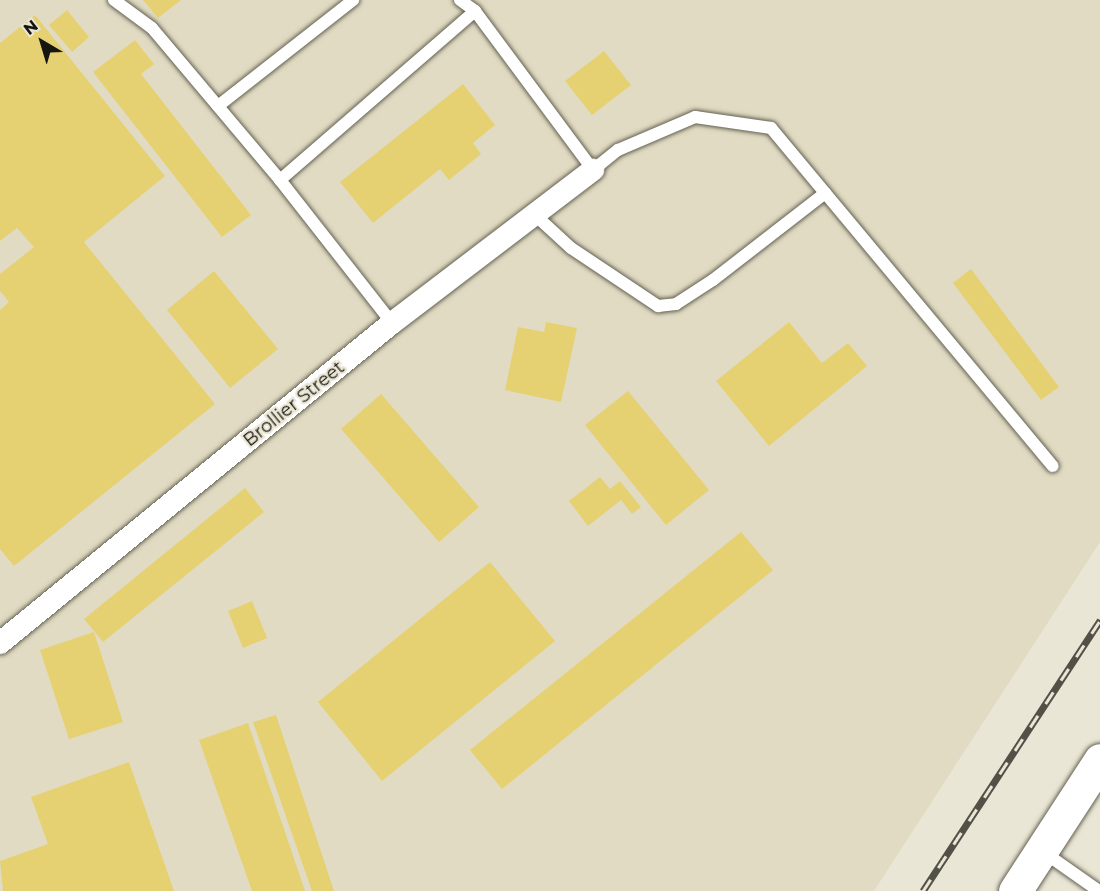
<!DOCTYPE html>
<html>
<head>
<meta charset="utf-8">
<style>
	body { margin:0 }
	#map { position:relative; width:1100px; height:891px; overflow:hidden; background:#eae6d5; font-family:Montserrat,sans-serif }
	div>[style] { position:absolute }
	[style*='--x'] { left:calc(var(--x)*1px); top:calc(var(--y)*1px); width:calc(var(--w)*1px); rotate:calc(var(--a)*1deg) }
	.built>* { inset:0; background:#e1dbc3 }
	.building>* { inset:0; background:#e6d172 }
	.roads { filter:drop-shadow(0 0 2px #646152) drop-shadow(0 0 2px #646152) }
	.lane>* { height:12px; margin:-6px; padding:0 6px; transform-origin:6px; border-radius:6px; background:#fff }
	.street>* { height:22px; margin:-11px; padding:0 11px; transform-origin:11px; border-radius:11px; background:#fff }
	.secondary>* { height:33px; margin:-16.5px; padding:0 16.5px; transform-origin:16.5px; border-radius:16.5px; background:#fff }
	.rail>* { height:7px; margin-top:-3.5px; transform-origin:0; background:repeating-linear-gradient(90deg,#eae6d5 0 14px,#525047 0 28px); box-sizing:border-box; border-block:2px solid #525047 }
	span { translate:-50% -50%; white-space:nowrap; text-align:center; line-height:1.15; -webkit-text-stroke:4.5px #eae6d5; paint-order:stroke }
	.street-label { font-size:18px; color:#17150f }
	.north { position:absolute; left:12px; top:12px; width:60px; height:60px; -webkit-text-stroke:4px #eae6d5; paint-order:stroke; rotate:322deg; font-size:16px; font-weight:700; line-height:24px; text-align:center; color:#17150f }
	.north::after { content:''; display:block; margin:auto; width:21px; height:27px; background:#17150f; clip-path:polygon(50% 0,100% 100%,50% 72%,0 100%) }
</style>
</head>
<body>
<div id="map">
	<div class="built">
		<i style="clip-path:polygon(0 0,1100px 0,1100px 542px,874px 891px,0 891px)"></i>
	</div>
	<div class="building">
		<i style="clip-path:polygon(143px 0,181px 0,158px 18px)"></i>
		<i style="clip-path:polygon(67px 10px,89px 37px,72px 52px,49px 25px)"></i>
		<i style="clip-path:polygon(35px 15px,165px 176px,84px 242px,215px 404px,14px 566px,0 549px,0 310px,9px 302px,0 291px,0 274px,34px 247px,17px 228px,0 241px,0 43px)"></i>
		<i style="clip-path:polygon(135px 40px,154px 64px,141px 74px,251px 215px,222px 237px,93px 72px)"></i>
		<i style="clip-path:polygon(604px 51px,631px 85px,592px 115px,565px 81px)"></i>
		<i style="clip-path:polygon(463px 84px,495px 125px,473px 143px,481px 154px,449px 180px,440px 169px,373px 223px,340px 182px)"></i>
		<i style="clip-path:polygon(971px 269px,1059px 387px,1041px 400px,953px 283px)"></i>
		<i style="clip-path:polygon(214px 271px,278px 349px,230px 388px,167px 310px)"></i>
		<i style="clip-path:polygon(546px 322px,577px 328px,561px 402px,505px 390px,518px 327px,544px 332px)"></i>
		<i style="clip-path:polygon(789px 322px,822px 363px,848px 343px,867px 366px,769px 446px,716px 381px)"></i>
		<i style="clip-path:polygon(628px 391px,709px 490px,666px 525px,585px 425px)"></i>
		<i style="clip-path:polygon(381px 394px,479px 507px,439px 542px,341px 429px)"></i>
		<i style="clip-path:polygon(600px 477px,610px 489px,620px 481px,641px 507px,632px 514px,621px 500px,588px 526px,569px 501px)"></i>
		<i style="clip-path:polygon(245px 488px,264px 512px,103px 642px,84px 619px)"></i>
		<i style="clip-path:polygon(741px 532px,773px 570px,502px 789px,470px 750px)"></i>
		<i style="clip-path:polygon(490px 562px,555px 641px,382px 781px,318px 702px)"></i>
		<i style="clip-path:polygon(252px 601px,267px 638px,243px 648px,228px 611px)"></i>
		<i style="clip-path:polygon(94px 632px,123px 722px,69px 739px,40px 650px)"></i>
		<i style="clip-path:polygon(276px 715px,334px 891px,312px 891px,253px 722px)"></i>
		<i style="clip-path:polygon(248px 723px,305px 891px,252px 891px,199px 740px)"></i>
		<i style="clip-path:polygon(129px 762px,174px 891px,3px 891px,0 861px,48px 844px,31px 797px)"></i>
	</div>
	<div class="roads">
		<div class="lane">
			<i style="--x:114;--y:0;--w:47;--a:36.4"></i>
			<i style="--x:152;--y:28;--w:199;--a:49.9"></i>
			<i style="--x:280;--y:180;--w:182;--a:51.9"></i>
			<i style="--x:460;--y:0;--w:19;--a:36"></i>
			<i style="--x:218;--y:106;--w:172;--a:-38.1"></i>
			<i style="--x:280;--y:180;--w:258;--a:-40.9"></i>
			<i style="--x:475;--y:11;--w:198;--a:53.4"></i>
			<i style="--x:593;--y:170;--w:32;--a:-39"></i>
			<i style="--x:618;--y:150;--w:84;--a:-23.2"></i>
			<i style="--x:695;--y:117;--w:77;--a:8.2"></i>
			<i style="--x:771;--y:128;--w:440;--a:50.2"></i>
			<i style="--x:534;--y:214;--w:50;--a:42.6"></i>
			<i style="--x:571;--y:248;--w:105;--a:33.7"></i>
			<i style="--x:658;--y:306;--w:18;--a:-6"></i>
			<i style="--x:676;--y:304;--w:44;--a:-33"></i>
			<i style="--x:713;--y:280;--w:142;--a:-37.8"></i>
			<i style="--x:1042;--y:851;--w:70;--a:35.1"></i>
		</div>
		<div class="street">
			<i style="--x:0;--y:643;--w:506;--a:-39.23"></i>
			<i style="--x:392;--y:323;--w:253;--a:-37.3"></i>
		</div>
		<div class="secondary">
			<i style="--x:1015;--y:891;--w:156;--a:-57"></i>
		</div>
	</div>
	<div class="rail">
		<i style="--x:923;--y:891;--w:324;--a:-56.8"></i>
	</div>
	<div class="street-label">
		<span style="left:294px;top:404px;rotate:-39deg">Brollier Street</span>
	</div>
	<div class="north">N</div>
</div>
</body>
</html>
